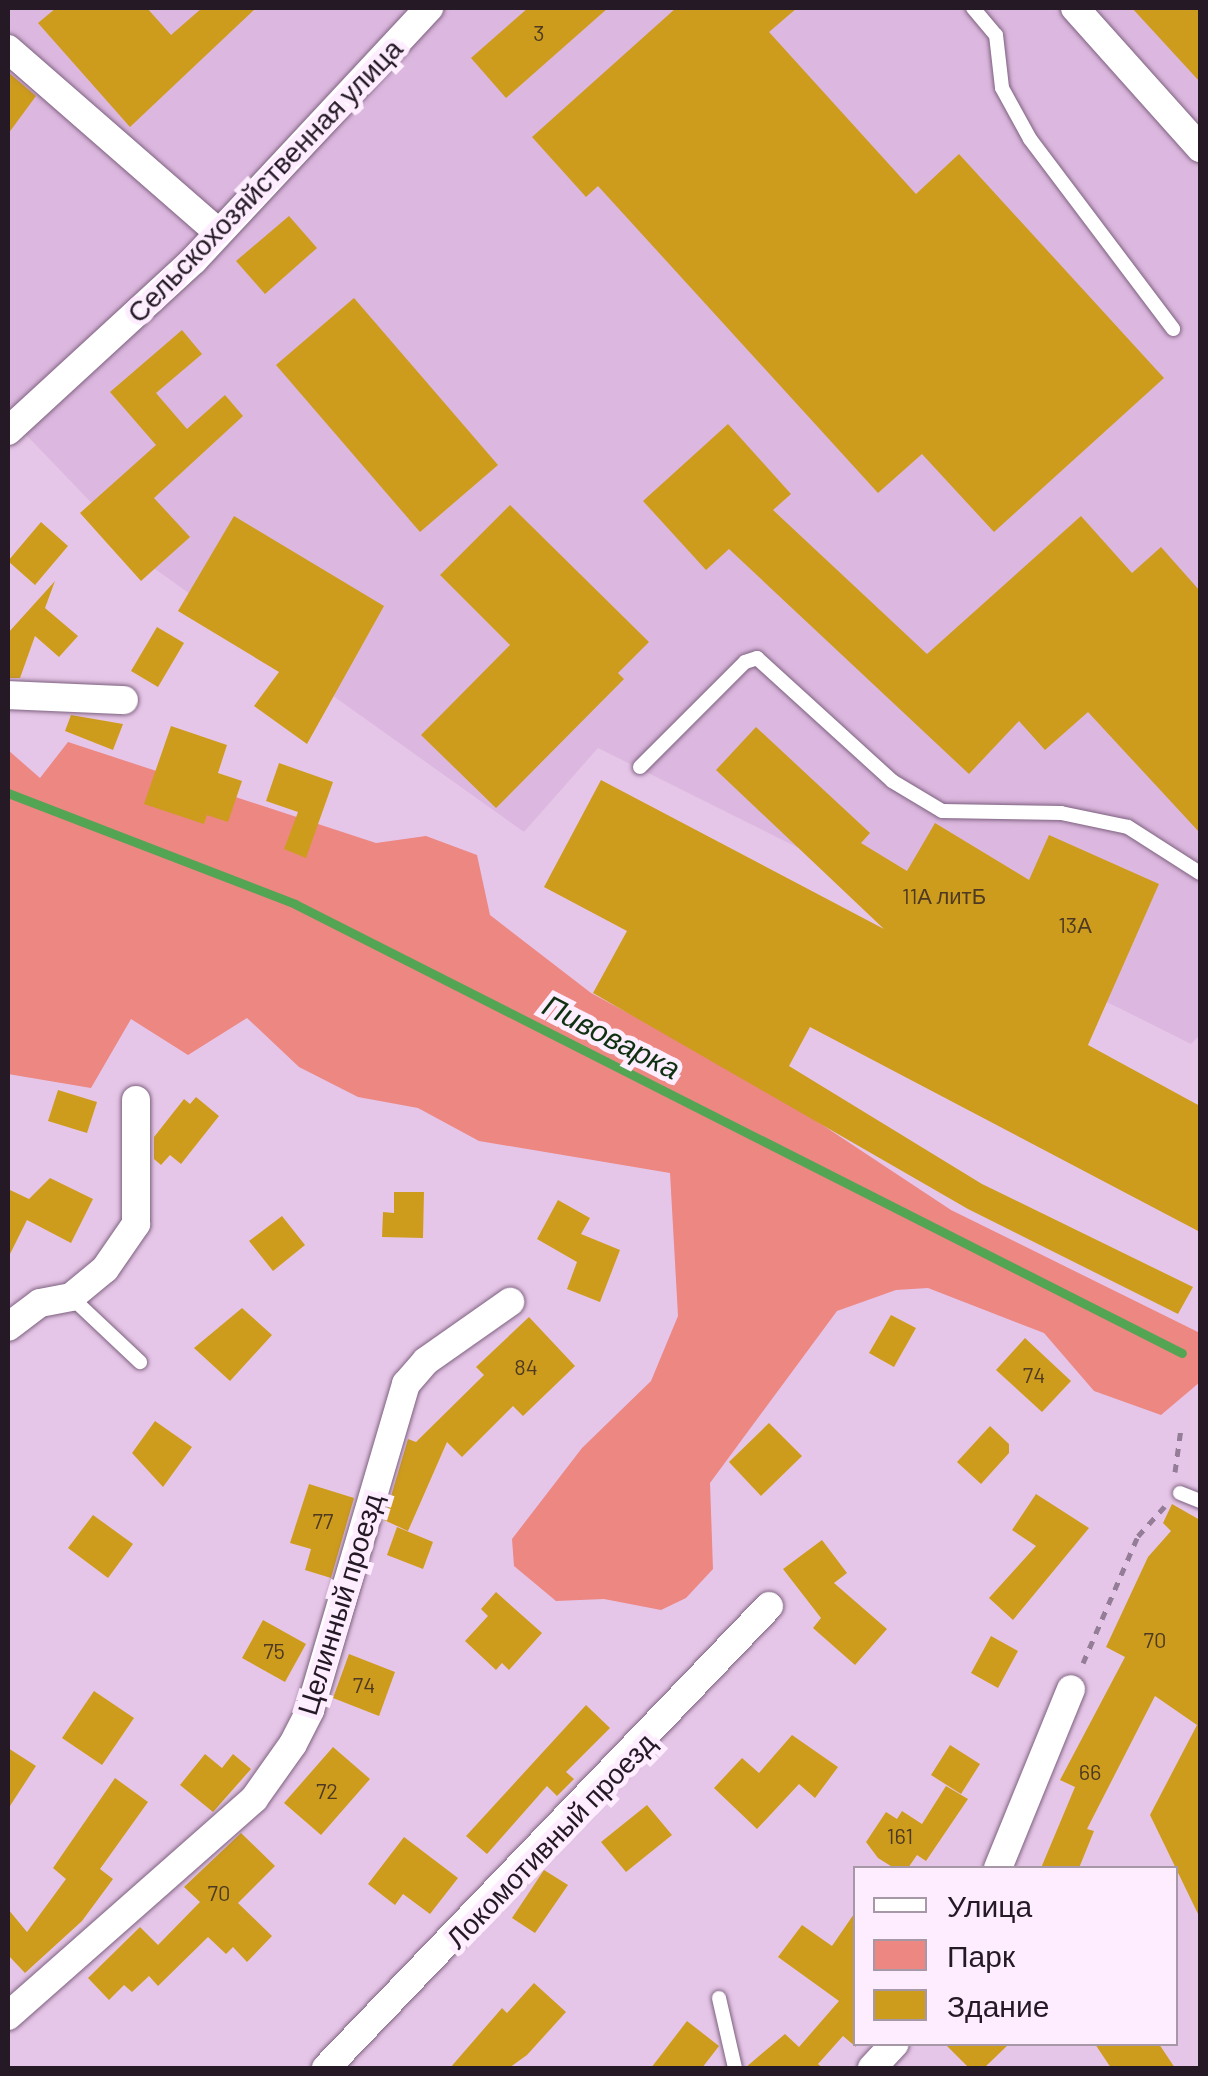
<!DOCTYPE html>
<html>
<head>
<meta charset="utf-8">
<style>
	body { margin:0 }
	#map { position:relative; width:1208px; height:2076px; overflow:hidden; background:#e6c6e8; font-family:Barlow,sans-serif }
	div>[style] { position:absolute }
	[style*='--x'] { left:calc(var(--x)*1px); top:calc(var(--y)*1px); width:calc(var(--w)*1px); rotate:calc(var(--a)*1deg) }
	.built>* { inset:0; background:#dcb7df }
	.green>* { inset:0; background:#ec8782 }
	.stream>* { height:9px; margin:-4.5px; padding:0 4.5px; transform-origin:4.5px; border-radius:4.5px; background:#53a554 }
	.building>* { inset:0; background:#ce9c1c }
	.path>* { height:5px; margin-top:-2.5px; transform-origin:0; background:repeating-linear-gradient(90deg,#947d96 0 8px,transparent 0 16px) }
	.roads { filter:drop-shadow(0 0 2px #7d617f) drop-shadow(0 0 2px #7d617f) }
	.service>* { height:14px; margin:-7px; padding:0 7px; transform-origin:7px; border-radius:7px; background:#fff }
	.minor>* { height:28px; margin:-14px; padding:0 14px; transform-origin:14px; border-radius:14px; background:#fff }
	span { translate:-50% -50%; white-space:nowrap; text-align:center; line-height:1.15; -webkit-text-stroke:10px #fdedfe; paint-order:stroke }
	.number-label { font-size:22px; color:#4e3a23 }
	.number-label span { -webkit-text-stroke-width:0 }
	.street-label { font-size:28px; color:#241925 }
	.water-label { font-size:30px; color:#103111; font-style:italic }
	.frame { position:absolute; inset:0; border:10px solid #241925; pointer-events:none }
	.legend { position:absolute; left:853px; top:1866px; width:325px; height:180px; box-sizing:border-box; background:#fdedfe; border:2px solid #a698a7; margin:0; padding:12px 18px; list-style:none; font-size:30px; color:#241925 }
	.legend li { display:flex; align-items:center; gap:20px; height:50px }
	.legend b { width:50px; border:2px solid #a698a7 }
</style>
</head>
<body>
<div id="map">
	<div class="built">
		<i style="clip-path:polygon(8px 8px,1200px 8px,1200px 1034px,1191px 1044px,598px 748px,524px 832px,155px 569px,8px 416px)"></i>
	</div>
	<div class="green">
		<i style="clip-path:polygon(68px 742px,376px 843px,426px 836px,477px 855px,490px 915px,591px 993px,762px 1085px,951px 1210px,1200px 1333px,1200px 1382px,1161px 1415px,1094px 1391px,1044px 1333px,928px 1288px,896px 1290px,837px 1311px,710px 1483px,713px 1569px,686px 1598px,661px 1610px,604px 1599px,556px 1601px,514px 1566px,512px 1539px,582px 1448px,651px 1381px,678px 1316px,670px 1173px,479px 1141px,418px 1108px,358px 1097px,299px 1067px,247px 1018px,188px 1055px,131px 1019px,91px 1088px,8px 1074px,8px 750px,40px 778px)"></i>
	</div>
	<div class="stream">
		<i style="--x:8;--y:793;--w:308;--a:21.1"></i>
		<i style="--x:295;--y:904;--w:994;--a:26.85"></i>
	</div>
	<div class="building">
		<i style="clip-path:polygon(56px 8px,147px 8px,171px 35px,202px 8px,256px 8px,130px 127px,38px 23px)"></i>
		<i style="clip-path:polygon(528px 8px,608px 8px,506px 98px,471px 58px)"></i>
		<i style="clip-path:polygon(676px 8px,797px 8px,769px 32px,916px 194px,959px 154px,1164px 378px,994px 532px,922px 454px,878px 493px,598px 186px,586px 197px,532px 137px)"></i>
		<i style="clip-path:polygon(1132px 8px,1200px 8px,1200px 82px)"></i>
		<i style="clip-path:polygon(8px 72px,36px 96px,8px 134px)"></i>
		<i style="clip-path:polygon(289px 216px,317px 248px,265px 294px,236px 261px)"></i>
		<i style="clip-path:polygon(354px 298px,498px 465px,420px 532px,276px 365px)"></i>
		<i style="clip-path:polygon(182px 330px,202px 354px,156px 393px,187px 429px,225px 395px,243px 416px,154px 498px,190px 537px,141px 581px,80px 513px,156px 445px,110px 392px)"></i>
		<i style="clip-path:polygon(728px 424px,791px 494px,773px 510px,927px 654px,1081px 516px,1132px 573px,1161px 547px,1200px 591px,1200px 833px,1088px 712px,1045px 750px,1019px 721px,969px 774px,729px 549px,706px 570px,643px 501px)"></i>
		<i style="clip-path:polygon(510px 505px,649px 642px,618px 673px,624px 679px,496px 808px,421px 735px,510px 645px,440px 575px)"></i>
		<i style="clip-path:polygon(234px 516px,384px 606px,307px 744px,254px 706px,279px 672px,178px 611px)"></i>
		<i style="clip-path:polygon(41px 522px,68px 546px,35px 585px,8px 561px)"></i>
		<i style="clip-path:polygon(55px 581px,45px 608px,78px 636px,59px 657px,35px 636px,20px 678px,8px 678px,8px 633px)"></i>
		<i style="clip-path:polygon(157px 627px,184px 643px,158px 687px,131px 671px)"></i>
		<i style="clip-path:polygon(71px 715px,123px 724px,113px 750px,65px 731px)"></i>
		<i style="clip-path:polygon(171px 726px,227px 745px,218px 773px,242px 781px,228px 822px,207px 815px,204px 824px,144px 804px)"></i>
		<i style="clip-path:polygon(756px 727px,870px 833px,861px 843px,907px 871px,935px 823px,1029px 880px,1049px 835px,1159px 884px,1088px 1045px,1200px 1106px,1200px 1232px,810px 1027px,789px 1066px,982px 1184px,1193px 1287px,1178px 1314px,968px 1209px,593px 993px,627px 931px,544px 887px,601px 780px,884px 929px,716px 770px)"></i>
		<i style="clip-path:polygon(279px 763px,333px 782px,306px 858px,284px 849px,298px 812px,266px 801px)"></i>
		<i style="clip-path:polygon(58px 1090px,97px 1102px,87px 1133px,48px 1121px)"></i>
		<i style="clip-path:polygon(196px 1097px,219px 1116px,181px 1164px,170px 1155px,161px 1165px,154px 1159px,154px 1137px,184px 1099px,190px 1104px)"></i>
		<i style="clip-path:polygon(50px 1178px,93px 1199px,71px 1243px,27px 1220px,8px 1258px,8px 1189px,29px 1199px)"></i>
		<i style="clip-path:polygon(394px 1192px,424px 1192px,423px 1238px,382px 1237px,383px 1212px,394px 1213px)"></i>
		<i style="clip-path:polygon(558px 1200px,590px 1218px,581px 1234px,620px 1250px,600px 1302px,567px 1289px,577px 1262px,537px 1239px)"></i>
		<i style="clip-path:polygon(282px 1216px,305px 1245px,273px 1271px,249px 1241px)"></i>
		<i style="clip-path:polygon(242px 1308px,272px 1335px,230px 1381px,194px 1348px)"></i>
		<i style="clip-path:polygon(891px 1315px,916px 1328px,894px 1367px,869px 1353px)"></i>
		<i style="clip-path:polygon(529px 1317px,575px 1366px,523px 1416px,513px 1406px,462px 1457px,447px 1442px,408px 1531px,384px 1520px,408px 1439px,416px 1442px,484px 1375px,476px 1367px)"></i>
		<i style="clip-path:polygon(1025px 1338px,1071px 1381px,1042px 1412px,996px 1370px)"></i>
		<i style="clip-path:polygon(155px 1421px,192px 1447px,163px 1487px,132px 1453px)"></i>
		<i style="clip-path:polygon(769px 1423px,802px 1456px,761px 1496px,729px 1462px)"></i>
		<i style="clip-path:polygon(990px 1426px,1009px 1444px,1009px 1453px,981px 1484px,957px 1462px)"></i>
		<i style="clip-path:polygon(309px 1484px,354px 1498px,331px 1578px,305px 1570px,311px 1549px,290px 1543px)"></i>
		<i style="clip-path:polygon(1036px 1494px,1089px 1528px,1013px 1620px,989px 1598px,1036px 1546px,1012px 1530px)"></i>
		<i style="clip-path:polygon(1172px 1504px,1200px 1520px,1200px 1918px,1150px 1815px,1197px 1725px,1155px 1696px,1087px 1829px,1094px 1831px,1079px 1868px,1041px 1868px,1075px 1787px,1060px 1780px,1125px 1657px,1106px 1647px,1148px 1557px,1171px 1531px,1163px 1523px)"></i>
		<i style="clip-path:polygon(93px 1515px,133px 1544px,108px 1578px,68px 1548px)"></i>
		<i style="clip-path:polygon(397px 1527px,433px 1542px,423px 1569px,387px 1555px)"></i>
		<i style="clip-path:polygon(822px 1540px,847px 1573px,834px 1583px,887px 1629px,855px 1665px,813px 1628px,821px 1618px,783px 1569px)"></i>
		<i style="clip-path:polygon(496px 1592px,542px 1633px,509px 1670px,502px 1663px,496px 1670px,465px 1641px,488px 1616px,481px 1609px)"></i>
		<i style="clip-path:polygon(263px 1620px,306px 1644px,285px 1682px,242px 1658px)"></i>
		<i style="clip-path:polygon(991px 1636px,1018px 1651px,998px 1688px,971px 1673px)"></i>
		<i style="clip-path:polygon(349px 1654px,395px 1672px,379px 1716px,333px 1698px)"></i>
		<i style="clip-path:polygon(94px 1691px,134px 1718px,102px 1765px,62px 1738px)"></i>
		<i style="clip-path:polygon(586px 1705px,610px 1728px,566px 1772px,574px 1779px,557px 1796px,547px 1786px,487px 1854px,466px 1836px)"></i>
		<i style="clip-path:polygon(792px 1735px,838px 1767px,815px 1798px,799px 1784px,757px 1829px,714px 1788px,742px 1758px,759px 1773px)"></i>
		<i style="clip-path:polygon(950px 1745px,980px 1764px,961px 1794px,931px 1775px)"></i>
		<i style="clip-path:polygon(333px 1747px,370px 1779px,321px 1835px,284px 1803px)"></i>
		<i style="clip-path:polygon(8px 1748px,36px 1766px,8px 1809px)"></i>
		<i style="clip-path:polygon(205px 1754px,222px 1768px,233px 1754px,251px 1769px,213px 1812px,180px 1785px)"></i>
		<i style="clip-path:polygon(115px 1778px,148px 1802px,100px 1869px,113px 1879px,82px 1921px,25px 1973px,8px 1955px,8px 1909px,27px 1932px,66px 1879px,53px 1868px)"></i>
		<i style="clip-path:polygon(946px 1786px,968px 1799px,926px 1861px,917px 1855px,908px 1868px,894px 1868px,878px 1858px,866px 1842px,886px 1812px,897px 1819px,902px 1811px,922px 1824px)"></i>
		<i style="clip-path:polygon(647px 1805px,672px 1835px,626px 1872px,601px 1842px)"></i>
		<i style="clip-path:polygon(241px 1833px,275px 1866px,238px 1903px,272px 1936px,247px 1962px,233px 1947px,226px 1954px,208px 1937px,158px 1986px,149px 1976px,132px 1992px,124px 1985px,109px 2000px,88px 1978px,140px 1927px,158px 1945px,200px 1902px,184px 1887px)"></i>
		<i style="clip-path:polygon(404px 1837px,458px 1878px,430px 1914px,403px 1894px,395px 1905px,368px 1884px)"></i>
		<i style="clip-path:polygon(544px 1870px,568px 1885px,535px 1933px,512px 1918px)"></i>
		<i style="clip-path:polygon(856px 1911px,856px 2047px,843px 2036px,818px 2064px,823px 2068px,745px 2068px,785px 2034px,799px 2047px,839px 2001px,778px 1957px,802px 1925px,832px 1946px)"></i>
		<i style="clip-path:polygon(534px 1983px,566px 2012px,527px 2055px,509px 2068px,450px 2068px,502px 2008px,507px 2013px)"></i>
		<i style="clip-path:polygon(687px 2021px,719px 2046px,702px 2068px,651px 2068px)"></i>
		<i style="clip-path:polygon(945px 2044px,1009px 2044px,984px 2068px,969px 2068px)"></i>
		<i style="clip-path:polygon(1095px 2044px,1159px 2044px,1175px 2068px,1111px 2068px)"></i>
	</div>
	<div class="path">
		<i style="--x:1175;--y:1472;--w:44;--a:-82.2"></i>
		<i style="--x:1083;--y:1663;--w:138;--a:-66.6"></i>
		<i style="--x:1138;--y:1536;--w:40;--a:-48"></i>
	</div>
	<div class="roads">
		<div class="service">
			<i style="--x:973;--y:8;--w:35;--a:50"></i>
			<i style="--x:996;--y:35;--w:53;--a:83.5"></i>
			<i style="--x:1002;--y:88;--w:58;--a:61.2"></i>
			<i style="--x:1030;--y:139;--w:238;--a:53"></i>
			<i style="--x:640;--y:767;--w:148;--a:-45"></i>
			<i style="--x:745;--y:662;--w:13;--a:-18"></i>
			<i style="--x:757;--y:658;--w:183;--a:42.3"></i>
			<i style="--x:892;--y:781;--w:58;--a:31"></i>
			<i style="--x:942;--y:811;--w:119;--a:1"></i>
			<i style="--x:1061;--y:813;--w:68;--a:11.8"></i>
			<i style="--x:1128;--y:827;--w:85;--a:32.6"></i>
			<i style="--x:71;--y:1297;--w:95;--a:43.3"></i>
			<i style="--x:1180;--y:1493;--w:22;--a:22"></i>
			<i style="--x:719;--y:1998;--w:72;--a:77.1"></i>
		</div>
		<div class="minor">
			<i style="--x:1075;--y:8;--w:188;--a:48.2"></i>
			<i style="--x:8;--y:49;--w:279;--a:41.1"></i>
			<i style="--x:8;--y:431;--w:253;--a:-42.6"></i>
			<i style="--x:194;--y:260;--w:345;--a:-47"></i>
			<i style="--x:8;--y:695;--w:116;--a:2.5"></i>
			<i style="--x:8;--y:1327;--w:40;--a:-37"></i>
			<i style="--x:40;--y:1303;--w:32;--a:-11"></i>
			<i style="--x:71;--y:1297;--w:44;--a:-39.5"></i>
			<i style="--x:105;--y:1269;--w:55;--a:-55.4"></i>
			<i style="--x:136;--y:1224;--w:124;--a:-90"></i>
			<i style="--x:998;--y:1868;--w:193;--a:-67.8"></i>
			<i style="--x:8;--y:2016;--w:328;--a:-41.4"></i>
			<i style="--x:254;--y:1799;--w:67;--a:-54.7"></i>
			<i style="--x:293;--y:1744;--w:38;--a:-63"></i>
			<i style="--x:310;--y:1710;--w:340;--a:-73.6"></i>
			<i style="--x:406;--y:1384;--w:30;--a:-49"></i>
			<i style="--x:426;--y:1361;--w:103;--a:-35.1"></i>
			<i style="--x:326;--y:2068;--w:640;--a:-46.2"></i>
			<i style="--x:872;--y:2068;--w:33;--a:-47"></i>
		</div>
	</div>
	<div class="number-label">
		<span style="left:539px;top:33px">3</span>
		<span style="left:944px;top:896px">11А литБ</span>
		<span style="left:1075px;top:925px">13А</span>
		<span style="left:526px;top:1367px">84</span>
		<span style="left:1034px;top:1375px">74</span>
		<span style="left:323px;top:1521px">77</span>
		<span style="left:1155px;top:1640px">70</span>
		<span style="left:274px;top:1651px">75</span>
		<span style="left:364px;top:1685px">74</span>
		<span style="left:1090px;top:1772px">66</span>
		<span style="left:327px;top:1791px">72</span>
		<span style="left:900px;top:1836px">161</span>
		<span style="left:219px;top:1893px">70</span>
	</div>
	<div class="street-label">
		<span style="left:264px;top:180px;rotate:-46deg">Сельскохозяйственная улица</span>
		<span style="left:339px;top:1604px;rotate:-73deg">Целинный проезд</span>
		<span style="left:550px;top:1840px;rotate:-46deg">Локомотивный проезд</span>
	</div>
	<div class="water-label">
		<span style="left:612px;top:1036px;rotate:27deg">Пивоварка</span>
	</div>
	<div class="frame"></div>
	<ul class="legend">
	<li><b style="height:12px;background:#fff"></b>Улица</li>
	<li><b style="height:28px;background:#ec8782"></b>Парк</li>
	<li><b style="height:28px;background:#ce9c1c"></b>Здание</li>
	</ul>
</div>
</body>
</html>
